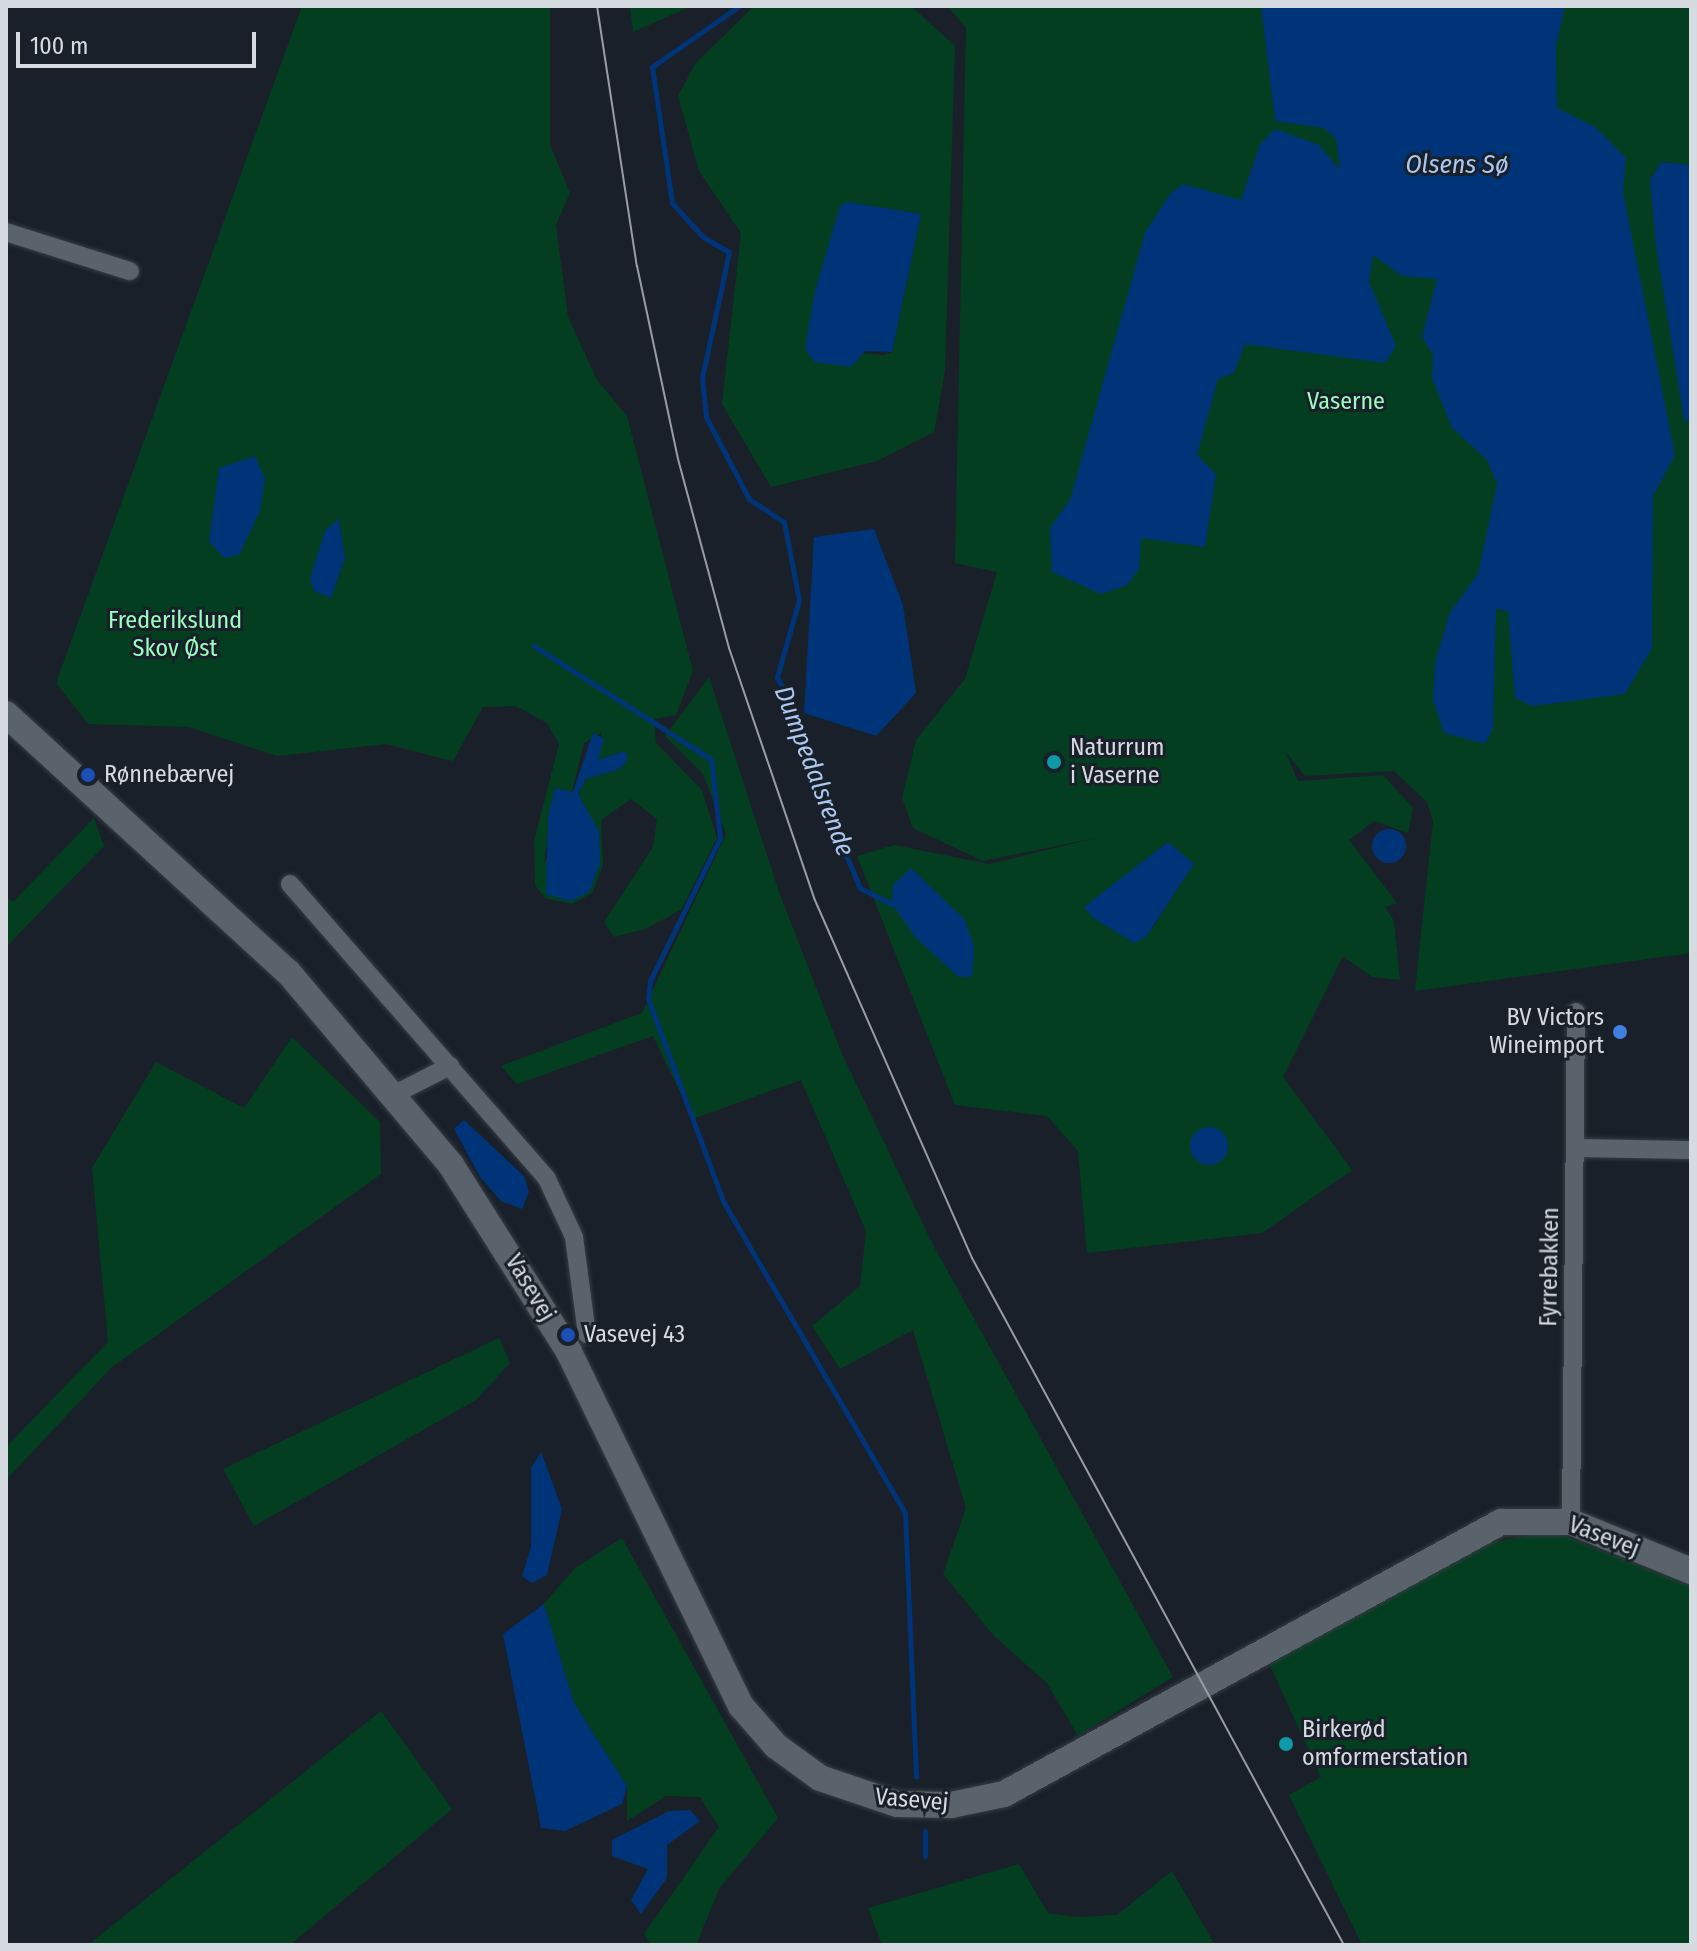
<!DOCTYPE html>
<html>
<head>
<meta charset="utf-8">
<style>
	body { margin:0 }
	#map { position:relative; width:1697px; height:1951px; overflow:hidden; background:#192029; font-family:"Fira Sans Condensed",sans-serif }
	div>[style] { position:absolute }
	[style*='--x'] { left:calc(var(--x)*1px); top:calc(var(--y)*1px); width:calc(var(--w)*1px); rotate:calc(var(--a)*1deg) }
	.green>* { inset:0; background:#033e21 }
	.water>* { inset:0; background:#003478 }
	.round { border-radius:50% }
	.stream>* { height:5px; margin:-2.5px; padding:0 2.5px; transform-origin:2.5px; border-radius:2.5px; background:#003478 }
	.roads { filter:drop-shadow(0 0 2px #373c44) drop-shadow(0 0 2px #373c44) }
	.street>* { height:18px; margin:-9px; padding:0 9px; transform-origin:9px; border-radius:9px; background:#5a626c }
	.secondary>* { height:26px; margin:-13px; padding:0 13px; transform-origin:13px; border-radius:13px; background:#5a626c }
	.tram>* { height:2px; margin:-1px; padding:0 1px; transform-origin:1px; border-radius:1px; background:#989da4 }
	.dots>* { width:22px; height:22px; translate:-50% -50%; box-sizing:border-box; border:4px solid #192029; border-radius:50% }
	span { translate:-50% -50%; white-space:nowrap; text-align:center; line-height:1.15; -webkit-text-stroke:6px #192029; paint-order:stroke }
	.park-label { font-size:24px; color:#9afcbe }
	.poi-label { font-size:24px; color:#d6dbe1 }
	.left { translate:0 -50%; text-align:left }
	.right { translate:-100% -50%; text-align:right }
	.street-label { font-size:24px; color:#d6dbe1 }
	.water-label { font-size:26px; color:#adc8f0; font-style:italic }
	.frame { position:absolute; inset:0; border:8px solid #d6dbe1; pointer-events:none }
	.scale { position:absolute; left:16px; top:32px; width:240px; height:36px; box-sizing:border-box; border:4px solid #d6dbe1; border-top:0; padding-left:10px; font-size:24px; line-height:28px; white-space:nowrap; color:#d6dbe1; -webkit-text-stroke:6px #192029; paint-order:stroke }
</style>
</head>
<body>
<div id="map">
	<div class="green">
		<i style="clip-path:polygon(evenodd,302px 6px,550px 6px,550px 145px,570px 193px,556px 225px,568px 317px,597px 380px,627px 416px,693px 671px,676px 715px,654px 719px,656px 743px,702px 790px,717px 838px,681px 910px,645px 929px,614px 937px,604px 922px,653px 847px,657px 819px,631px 799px,601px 820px,603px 865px,592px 893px,572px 904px,545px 898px,535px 885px,534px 841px,559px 744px,547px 723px,516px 706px,483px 707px,453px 761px,386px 744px,277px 756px,189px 727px,88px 724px,56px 683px,302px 6px,339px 519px,345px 558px,331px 598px,339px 519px,302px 6px,601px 733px,598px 760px,619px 753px,620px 769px,586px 779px,544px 863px,555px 788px,572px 792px,584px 743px,601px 733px)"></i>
		<i style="clip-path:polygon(630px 6px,692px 6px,633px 32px)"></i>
		<i style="clip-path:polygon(evenodd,754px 6px,911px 6px,955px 46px,945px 371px,934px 432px,877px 461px,771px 487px,722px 404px,741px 233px,699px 171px,678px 96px,695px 64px,754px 6px,848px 202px,921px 214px,892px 352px,884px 355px,805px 348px,848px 202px)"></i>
		<i style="clip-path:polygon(evenodd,947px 6px,1691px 6px,1691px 165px,1661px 162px,1650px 180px,1684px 420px,1691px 423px,1691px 953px,1415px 991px,1433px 821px,1427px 802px,1394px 771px,1305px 776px,1285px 751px,1298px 781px,1383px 775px,1413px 808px,1408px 833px,1374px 821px,1349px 840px,1397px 903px,1385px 907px,1394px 921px,1400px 980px,1372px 977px,1343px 956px,1283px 1077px,1352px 1170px,1262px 1233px,1087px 1253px,1078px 1151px,1047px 1116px,955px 1105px,857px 856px,894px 845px,989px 864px,1100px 837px,983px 861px,913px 828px,902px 798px,916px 740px,965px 679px,997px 572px,955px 563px,966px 27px,947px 6px,1168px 842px,1157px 922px,1146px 937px,1134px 943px,1092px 917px,1085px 907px,1168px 842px)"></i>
		<i style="clip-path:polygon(709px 677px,779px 892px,842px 1054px,932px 1243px,1173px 1677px,1078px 1736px,1047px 1683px,994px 1636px,943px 1574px,966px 1508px,913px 1330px,840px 1369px,812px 1326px,860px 1286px,866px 1231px,801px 1080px,693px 1119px,653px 1036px,517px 1084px,501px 1066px,642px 1013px,726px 834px,703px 774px,665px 736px)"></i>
		<i style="clip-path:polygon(94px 818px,104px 846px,6px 947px,6px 897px,13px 902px)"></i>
		<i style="clip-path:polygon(292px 1037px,380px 1122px,381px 1174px,111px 1368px,6px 1480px,6px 1447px,108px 1342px,92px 1168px,156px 1062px,244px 1108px)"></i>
		<i style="clip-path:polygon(499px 1338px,510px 1363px,476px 1400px,254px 1526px,223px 1469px)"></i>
		<i style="clip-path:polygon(1552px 1531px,1691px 1586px,1691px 1945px,1362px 1945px,1289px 1795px,1321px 1777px,1269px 1663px,1490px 1543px)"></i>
		<i style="clip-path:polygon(622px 1538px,778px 1818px,719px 1889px,696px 1945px,651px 1945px,644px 1934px,719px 1827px,700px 1797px,666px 1796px,627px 1821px,627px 1786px,574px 1703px,544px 1604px,575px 1568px)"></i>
		<i style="clip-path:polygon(381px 1711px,452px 1809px,290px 1945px,88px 1945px)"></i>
		<i style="clip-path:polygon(1019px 1864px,1048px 1913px,1075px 1917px,1117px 1915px,1172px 1871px,1215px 1945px,882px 1945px,868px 1908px)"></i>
	</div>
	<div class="water">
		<i style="clip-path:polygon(1261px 6px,1565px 6px,1556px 46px,1557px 108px,1595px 127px,1626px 158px,1623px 192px,1675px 455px,1653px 496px,1652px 648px,1625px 694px,1532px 706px,1515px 698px,1508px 611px,1496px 609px,1493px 729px,1485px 744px,1444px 733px,1433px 700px,1435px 662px,1450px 612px,1478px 574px,1497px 484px,1487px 460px,1452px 428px,1432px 378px,1433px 355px,1422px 337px,1437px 279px,1402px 276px,1373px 255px,1369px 282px,1396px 346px,1385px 363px,1245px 344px,1234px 373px,1218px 379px,1197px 455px,1216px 474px,1205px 547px,1141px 538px,1139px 569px,1127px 585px,1101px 594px,1052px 572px,1050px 528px,1070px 500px,1145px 233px,1170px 194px,1183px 184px,1241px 200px,1260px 144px,1275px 129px,1319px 145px,1340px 170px,1336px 139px,1324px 128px,1275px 121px)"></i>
		<i style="clip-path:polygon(1661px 162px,1691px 165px,1691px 423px,1684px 420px,1656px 246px,1650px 180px)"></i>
		<i style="clip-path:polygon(848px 202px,921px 214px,892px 352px,865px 351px,851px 367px,814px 362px,805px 348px,815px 291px,840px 206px)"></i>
		<i style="clip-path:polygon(255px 456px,265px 479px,260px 511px,239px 555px,224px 558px,209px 541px,219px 468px)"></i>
		<i style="clip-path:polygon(339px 518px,345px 558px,331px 598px,314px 591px,310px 579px,325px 531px)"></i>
		<i style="clip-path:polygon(874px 529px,903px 605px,916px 693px,876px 736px,804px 713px,814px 537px)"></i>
		<i style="clip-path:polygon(593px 733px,604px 739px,598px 760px,625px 751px,628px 759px,620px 769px,586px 779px,578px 794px,599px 832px,600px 864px,589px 892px,571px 901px,546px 894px,548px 817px,555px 788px,573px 792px)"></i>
		<i class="round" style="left:1372px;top:829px;width:34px;height:34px"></i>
		<i style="clip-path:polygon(1168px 842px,1194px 864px,1146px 937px,1134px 943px,1092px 917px,1084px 907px)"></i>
		<i style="clip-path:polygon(911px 868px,965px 920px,974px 947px,972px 977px,959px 977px,916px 938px,892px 904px,893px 885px)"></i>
		<i style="clip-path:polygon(464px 1120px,524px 1176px,529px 1192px,522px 1209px,501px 1201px,480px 1177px,454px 1129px)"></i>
		<i class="round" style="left:1190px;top:1127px;width:38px;height:38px"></i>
		<i style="clip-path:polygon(541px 1452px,562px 1509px,547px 1575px,532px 1583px,522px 1576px,531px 1547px,531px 1468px)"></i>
		<i style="clip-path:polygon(544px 1604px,574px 1703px,627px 1786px,622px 1804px,565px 1831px,541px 1828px,503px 1634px)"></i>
		<i style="clip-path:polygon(690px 1810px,700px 1821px,667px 1845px,667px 1878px,641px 1914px,631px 1900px,648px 1869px,612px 1856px,612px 1840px,669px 1811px)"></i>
	</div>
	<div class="stream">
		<i style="--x:739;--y:6;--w:106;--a:145"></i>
		<i style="--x:652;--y:67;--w:137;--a:81.6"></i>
		<i style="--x:672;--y:203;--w:46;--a:47.6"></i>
		<i style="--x:703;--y:237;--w:30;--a:30"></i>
		<i style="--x:729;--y:252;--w:129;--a:102.1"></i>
		<i style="--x:702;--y:378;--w:39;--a:84"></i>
		<i style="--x:706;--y:417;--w:93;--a:62.3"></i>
		<i style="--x:749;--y:499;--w:42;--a:33.3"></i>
		<i style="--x:784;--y:522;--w:79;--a:79.1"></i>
		<i style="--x:799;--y:600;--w:80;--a:105.9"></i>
		<i style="--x:777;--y:677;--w:56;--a:62.5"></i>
		<i style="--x:803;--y:727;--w:45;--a:79.7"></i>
		<i style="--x:811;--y:771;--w:127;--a:67.3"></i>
		<i style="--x:860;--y:888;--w:36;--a:27"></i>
		<i style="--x:534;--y:646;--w:210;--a:32.6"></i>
		<i style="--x:711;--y:759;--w:80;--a:83.5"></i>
		<i style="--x:720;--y:838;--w:159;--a:116.1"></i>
		<i style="--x:650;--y:981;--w:18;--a:96"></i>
		<i style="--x:648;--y:999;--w:218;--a:69.6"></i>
		<i style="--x:724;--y:1203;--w:359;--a:59.7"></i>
		<i style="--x:905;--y:1513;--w:264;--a:87.6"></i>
		<i style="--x:925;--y:1831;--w:25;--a:90"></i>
	</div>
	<div class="roads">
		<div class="street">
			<i style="--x:6;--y:232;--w:130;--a:17.5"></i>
			<i style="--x:290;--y:884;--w:391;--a:48.9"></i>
			<i style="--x:547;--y:1179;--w:64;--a:65"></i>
			<i style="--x:574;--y:1237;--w:98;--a:82.4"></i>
			<i style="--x:395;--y:1094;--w:62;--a:-27"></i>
			<i style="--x:1575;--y:1148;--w:116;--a:1"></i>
			<i style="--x:1571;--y:1522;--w:510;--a:-89.44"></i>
		</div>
		<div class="secondary">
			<i style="--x:6;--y:714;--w:382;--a:42.5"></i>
			<i style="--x:288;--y:972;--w:253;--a:49.8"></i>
			<i style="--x:451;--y:1165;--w:221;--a:57.7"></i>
			<i style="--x:569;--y:1352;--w:394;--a:64.1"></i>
			<i style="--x:741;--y:1706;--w:53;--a:48.8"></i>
			<i style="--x:776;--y:1746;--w:54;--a:36"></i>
			<i style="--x:820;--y:1778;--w:81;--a:18.7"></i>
			<i style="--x:897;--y:1804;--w:54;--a:1.1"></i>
			<i style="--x:951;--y:1805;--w:54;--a:-11.7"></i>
			<i style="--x:1004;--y:1794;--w:567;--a:-28.69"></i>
			<i style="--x:1501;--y:1522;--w:70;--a:0"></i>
			<i style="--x:1571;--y:1522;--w:130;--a:22.2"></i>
		</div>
	</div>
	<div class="tram">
		<i style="--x:597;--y:6;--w:263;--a:81.3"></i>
		<i style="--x:637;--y:266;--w:197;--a:78"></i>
		<i style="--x:678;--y:459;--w:196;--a:74.9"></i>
		<i style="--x:729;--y:648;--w:264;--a:71.2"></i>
		<i style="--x:814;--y:898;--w:393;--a:66.3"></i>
		<i style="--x:972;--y:1258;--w:781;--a:61.57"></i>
	</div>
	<div class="dots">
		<i style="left:1054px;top:762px;background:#0f9aa8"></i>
		<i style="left:88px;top:775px;background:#1a4fb4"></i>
		<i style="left:1620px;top:1032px;background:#3f7fe0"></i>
		<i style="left:568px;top:1335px;background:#1a4fb4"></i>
		<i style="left:1286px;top:1744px;background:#0f9aa8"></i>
	</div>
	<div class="park-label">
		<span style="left:1346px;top:402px">Vaserne</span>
		<span style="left:175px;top:635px">Frederikslund<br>Skov Øst</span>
	</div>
	<div class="poi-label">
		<span class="left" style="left:1070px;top:762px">Naturrum<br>i Vaserne</span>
		<span class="left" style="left:104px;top:775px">Rønnebærvej</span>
		<span class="right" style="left:1604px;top:1032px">BV Victors<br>Wineimport</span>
		<span class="left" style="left:584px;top:1335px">Vasevej 43</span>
		<span class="left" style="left:1302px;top:1744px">Birkerød<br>omformerstation</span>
	</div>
	<div class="street-label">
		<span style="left:1550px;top:1267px;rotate:-89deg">Fyrrebakken</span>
		<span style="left:530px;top:1288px;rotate:59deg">Vasevej</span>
		<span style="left:1604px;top:1537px;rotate:21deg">Vasevej</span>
		<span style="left:912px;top:1800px;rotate:5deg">Vasevej</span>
	</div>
	<div class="water-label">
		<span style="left:1457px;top:165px">Olsens Sø</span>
		<span style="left:814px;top:771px;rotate:69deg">Dumpedalsrende</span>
	</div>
	<div class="frame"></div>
	<div class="scale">100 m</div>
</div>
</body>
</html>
